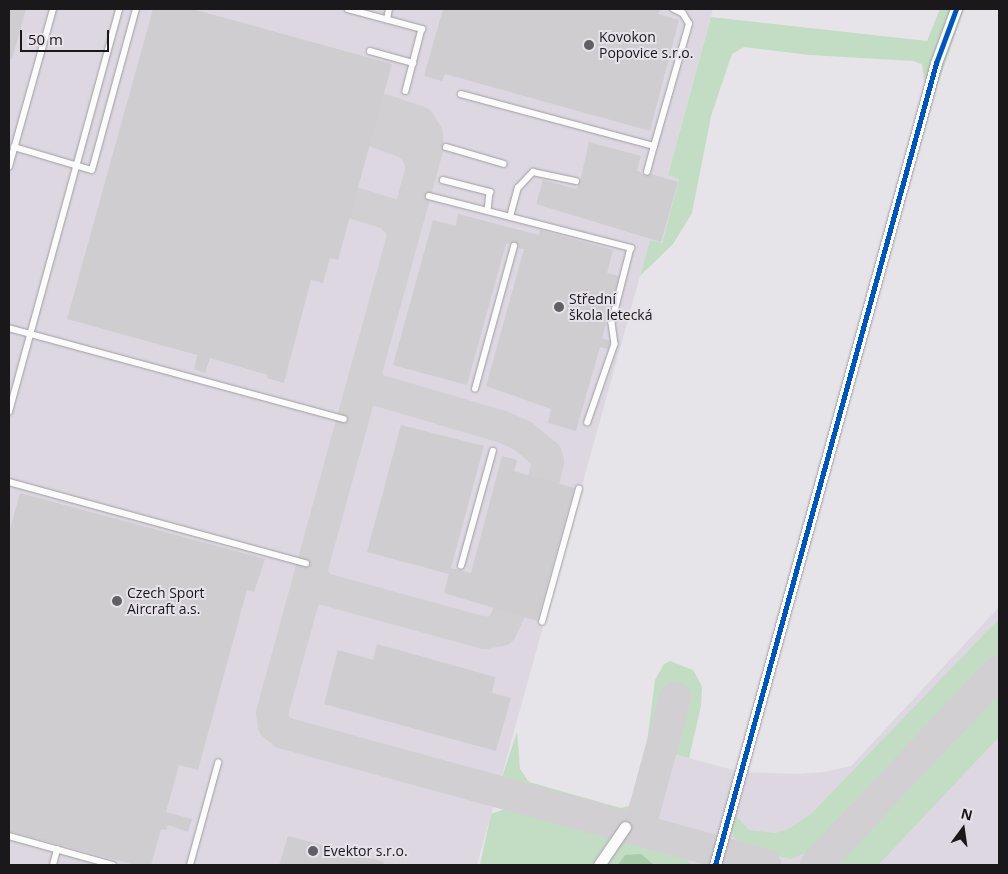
<!DOCTYPE html>
<html>
<head>
<meta charset="utf-8">
<style>
	body { margin:0 }
	#map { position:relative; width:1008px; height:874px; overflow:hidden; background:#e6e4e8; font-family:"Open Sans",sans-serif }
	div>[style] { position:absolute }
	[style*='--x'] { left:calc(var(--x)*1px); top:calc(var(--y)*1px); width:calc(var(--w)*1px); rotate:calc(var(--a)*1deg) }
	.built>* { inset:0; background:#ddd7e1 }
	.green>* { inset:0; background:#c3dcc4 }
	.forest>* { inset:0; background:#a8cbaa }
	.taxiway>* { height:32px; margin:-16px; padding:0 16px; transform-origin:16px; border-radius:16px; background:#d1cfd2 }
	.building>* { inset:0; background:#cfcdd0 }
	.roads { filter:drop-shadow(0 0 1px #9f9da0) drop-shadow(0 0 1px #9f9da0) }
	.lane>* { height:5.5px; margin:-2.75px; padding:0 2.75px; transform-origin:2.75px; border-radius:2.75px; background:#fbfbfc }
	.street>* { height:11px; margin:-5.5px; padding:0 5.5px; transform-origin:5.5px; border-radius:5.5px; background:#fbfbfc }
	.cycleway>* { height:5px; margin:-2.5px; padding:0 2.5px; transform-origin:2.5px; border-radius:2.5px; background:#0057b8 }
	.dots>* { width:14px; height:14px; translate:-50% -50%; box-sizing:border-box; border:2px solid #e7e2ea; border-radius:50% }
	span { translate:-50% -50%; white-space:nowrap; text-align:center; line-height:1.15; -webkit-text-stroke:4px #e7e2ea; paint-order:stroke }
	.poi-label { font-size:14px; color:#1a181b }
	.left { translate:0 -50%; text-align:left }
	.frame { position:absolute; inset:0; border:10px solid #1a181b; pointer-events:none }
	.north { position:absolute; left:938px; top:804px; width:50px; height:50px; -webkit-text-stroke:4px #e7e2ea; paint-order:stroke; rotate:14deg; font-size:14px; font-weight:700; line-height:20px; text-align:center; color:#1a181b }
	.north::after { content:''; display:block; margin:auto; width:18px; height:22px; background:#1a181b; clip-path:polygon(50% 0,100% 100%,50% 72%,0 100%) }
	.scale { position:absolute; left:20px; top:30px; width:89px; height:22px; box-sizing:border-box; border:2px solid #1a181b; border-top:0; padding-left:6px; font-size:15px; line-height:18px; white-space:nowrap; color:#1a181b; -webkit-text-stroke:4px #e7e2ea; paint-order:stroke }
</style>
</head>
<body>
<div id="map">
	<div class="built">
		<i style="clip-path:polygon(9px 9px,713px 9px,668px 175px,679px 178px,662px 243px,650px 240px,477px 865px,9px 865px)"></i>
		<i style="clip-path:polygon(999px 607px,999px 865px,627px 865px,645px 832px,666px 752px,741px 772px,797px 774px,825px 772px,851px 766px)"></i>
	</div>
	<div class="green">
		<i style="clip-path:polygon(940px 9px,951px 9px,925px 85px,922px 64px,913px 61px,810px 55px,744px 47px,732px 54px,711px 116px,692px 213px,673px 244px,640px 276px,650px 240px,662px 243px,679px 179px,668px 175px,711px 17px,927px 41px)"></i>
		<i style="clip-path:polygon(961px 9px,964px 9px,935px 92px,861px 354px,943px 59px)"></i>
		<i style="clip-path:polygon(999px 619px,999px 662px,830px 843px,791px 859px,742px 847px,735px 841px,731px 826px,734px 814px,749px 830px,776px 833px,790px 828px,812px 813px)"></i>
		<i style="clip-path:polygon(670px 661px,693px 670px,702px 686px,701px 706px,689px 758px,666px 752px,682px 698px,670px 695px,642px 795px,632px 811px,623px 812px,501px 780px,517px 732px,520px 769px,529px 782px,621px 808px,631px 805px,642px 781px,655px 680px,664px 664px)"></i>
		<i style="clip-path:polygon(999px 680px,999px 737px,878px 865px,832px 865px,839px 852px)"></i>
		<i style="clip-path:polygon(508px 808px,611px 837px,592px 865px,480px 865px,491px 814px)"></i>
		<i style="clip-path:polygon(621px 840px,684px 857px,692px 865px,605px 865px)"></i>
	</div>
	<div class="forest">
		<i style="clip-path:polygon(641px 854px,654px 865px,618px 865px,625px 855px)"></i>
	</div>
	<div class="taxiway">
		<i style="--x:380;--y:109;--w:41;--a:18.4"></i>
		<i style="--x:419;--y:122;--w:15;--a:58"></i>
		<i style="--x:427;--y:135;--w:11;--a:85"></i>
		<i style="--x:428;--y:146;--w:588;--a:105.38"></i>
		<i style="--x:272;--y:713;--w:12;--a:81"></i>
		<i style="--x:274;--y:725;--w:13;--a:39"></i>
		<i style="--x:284;--y:733;--w:499;--a:15.3"></i>
		<i style="--x:374;--y:131;--w:37;--a:20"></i>
		<i style="--x:409;--y:144;--w:13;--a:48"></i>
		<i style="--x:418;--y:154;--w:14;--a:73"></i>
		<i style="--x:354;--y:203;--w:38;--a:17"></i>
		<i style="--x:390;--y:214;--w:15;--a:48"></i>
		<i style="--x:400;--y:225;--w:10;--a:73"></i>
		<i style="--x:366;--y:372;--w:12;--a:76"></i>
		<i style="--x:369;--y:384;--w:7;--a:45"></i>
		<i style="--x:374;--y:389;--w:134;--a:16.4"></i>
		<i style="--x:503;--y:427;--w:22;--a:24"></i>
		<i style="--x:523;--y:436;--w:30;--a:40"></i>
		<i style="--x:546;--y:455;--w:7;--a:74"></i>
		<i style="--x:548;--y:462;--w:18;--a:103"></i>
		<i style="--x:311;--y:572;--w:11;--a:68"></i>
		<i style="--x:315;--y:582;--w:11;--a:38"></i>
		<i style="--x:324;--y:589;--w:167;--a:15.3"></i>
		<i style="--x:485;--y:633;--w:16;--a:-11"></i>
		<i style="--x:501;--y:630;--w:19;--a:-65"></i>
		<i style="--x:639;--y:830;--w:137;--a:-74.7"></i>
		<i style="--x:816;--y:865;--w:267;--a:-46.7"></i>
	</div>
	<div class="building">
		<i style="clip-path:polygon(9px 9px,26px 9px,12px 59px,9px 59px)"></i>
		<i style="clip-path:polygon(153px 9px,192px 9px,392px 64px,338px 260px,330px 258px,323px 283px,311px 280px,284px 383px,267px 378px,268px 375px,210px 358px,205px 373px,194px 369px,197px 355px,67px 319px)"></i>
		<i style="clip-path:polygon(443px 9px,660px 9px,658px 14px,679px 20px,650px 131px,445px 74px,442px 81px,424px 76px)"></i>
		<i style="clip-path:polygon(589px 142px,641px 156px,637px 170px,645px 176px,651px 174px,678px 182px,661px 242px,536px 204px,543px 180px,576px 189px,580px 182px)"></i>
		<i style="clip-path:polygon(458px 214px,539px 235px,540px 230px,613px 250px,607px 273px,619px 276px,602px 338px,610px 341px,608px 349px,600px 347px,576px 431px,548px 423px,551px 409px,486px 386px,524px 249px,518px 248px,516px 242px,506px 244px,467px 385px,393px 365px,433px 220px,456px 226px)"></i>
		<i style="clip-path:polygon(401px 425px,484px 446px,451px 568px,471px 573px,502px 456px,517px 460px,514px 471px,574px 488px,537px 621px,444px 593px,449px 574px,367px 552px)"></i>
		<i style="clip-path:polygon(20px 493px,265px 559px,254px 592px,247px 590px,198px 770px,179px 765px,166px 812px,192px 819px,188px 832px,168px 825px,166px 830px,161px 829px,151px 865px,135px 865px,9px 831px,9px 533px)"></i>
		<i style="clip-path:polygon(377px 644px,495px 677px,492px 693px,511px 698px,496px 751px,324px 704px,338px 650px,373px 660px)"></i>
		<i style="clip-path:polygon(288px 836px,384px 862px,383px 865px,279px 865px)"></i>
	</div>
	<div class="roads">
		<div class="lane">
			<i style="--x:348;--y:9;--w:77;--a:15.1"></i>
			<i style="--x:422;--y:29;--w:64;--a:104.5"></i>
			<i style="--x:387;--y:20;--w:11;--a:-80"></i>
			<i style="--x:370;--y:51;--w:45;--a:15.6"></i>
			<i style="--x:461;--y:94;--w:200;--a:15.1"></i>
			<i style="--x:654;--y:146;--w:127;--a:-74"></i>
			<i style="--x:689;--y:24;--w:12;--a:-121"></i>
			<i style="--x:683;--y:14;--w:11;--a:-153"></i>
			<i style="--x:14;--y:147;--w:81;--a:16.4"></i>
			<i style="--x:92;--y:170;--w:167;--a:-74.7"></i>
			<i style="--x:446;--y:147;--w:60;--a:16.3"></i>
			<i style="--x:9;--y:167;--w:164;--a:-74.4"></i>
			<i style="--x:647;--y:172;--w:27;--a:-75"></i>
			<i style="--x:443;--y:180;--w:49;--a:14.3"></i>
			<i style="--x:490;--y:192;--w:19;--a:96"></i>
			<i style="--x:429;--y:196;--w:209;--a:14.4"></i>
			<i style="--x:631;--y:248;--w:77;--a:104.2"></i>
			<i style="--x:612;--y:323;--w:21;--a:82"></i>
			<i style="--x:615;--y:344;--w:83;--a:109.1"></i>
			<i style="--x:510;--y:217;--w:30;--a:-75"></i>
			<i style="--x:518;--y:188;--w:22;--a:-47"></i>
			<i style="--x:533;--y:172;--w:44;--a:11.8"></i>
			<i style="--x:9;--y:328;--w:347;--a:15.2"></i>
			<i style="--x:475;--y:389;--w:148;--a:-74.7"></i>
			<i style="--x:9;--y:412;--w:418;--a:-74.7"></i>
			<i style="--x:9;--y:482;--w:308;--a:15.3"></i>
			<i style="--x:461;--y:566;--w:119;--a:-74.5"></i>
			<i style="--x:542;--y:622;--w:138;--a:-74.5"></i>
			<i style="--x:9;--y:836;--w:108;--a:15.6"></i>
			<i style="--x:53;--y:865;--w:16;--a:-75"></i>
			<i style="--x:190;--y:865;--w:106;--a:-74.6"></i>
		</div>
		<div class="street">
			<i style="--x:599;--y:865;--w:46;--a:-55.6"></i>
			<i style="--x:715;--y:865;--w:832;--a:-74.59"></i>
			<i style="--x:936;--y:63;--w:58;--a:-69.7"></i>
		</div>
	</div>
	<div class="cycleway">
		<i style="--x:715;--y:865;--w:832;--a:-74.59"></i>
		<i style="--x:936;--y:63;--w:58;--a:-69.7"></i>
	</div>
	<div class="dots">
		<i style="left:589px;top:45px;background:#615f63"></i>
		<i style="left:559px;top:307px;background:#615f63"></i>
		<i style="left:117px;top:601px;background:#615f63"></i>
		<i style="left:313px;top:851px;background:#615f63"></i>
	</div>
	<div class="poi-label">
		<span class="left" style="left:599px;top:45px">Kovokon<br>Popovice s.r.o.</span>
		<span class="left" style="left:569px;top:307px">Střední<br>škola letecká</span>
		<span class="left" style="left:127px;top:601px">Czech Sport<br>Aircraft a.s.</span>
		<span class="left" style="left:323px;top:851px">Evektor s.r.o.</span>
	</div>
	<div class="frame"></div>
	<div class="north">N</div>
	<div class="scale">50 m</div>
</div>
</body>
</html>
